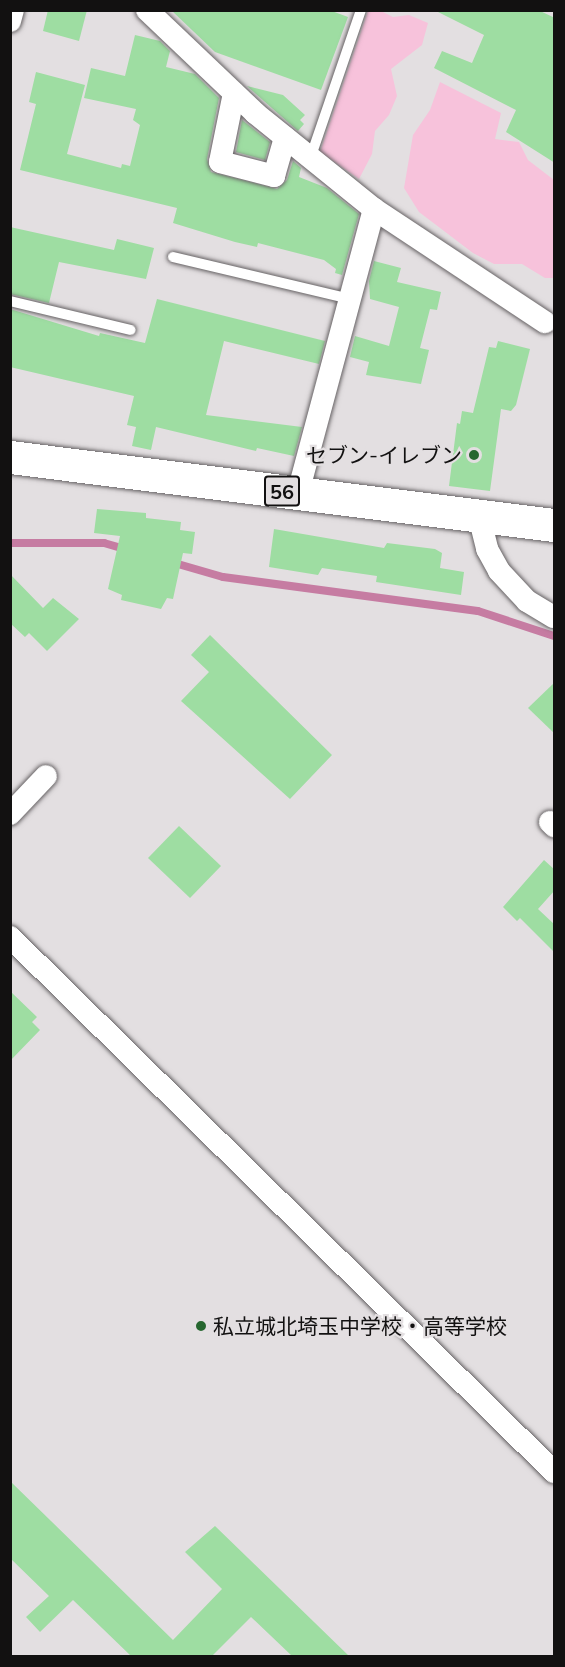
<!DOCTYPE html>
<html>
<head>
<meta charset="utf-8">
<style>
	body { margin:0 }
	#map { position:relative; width:565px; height:1667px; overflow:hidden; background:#e3dfe1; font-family:Mulish,"Noto Sans JP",sans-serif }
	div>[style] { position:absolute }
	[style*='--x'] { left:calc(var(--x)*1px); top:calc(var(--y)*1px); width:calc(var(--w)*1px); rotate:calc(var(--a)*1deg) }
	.green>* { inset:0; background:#f7c2db }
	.stream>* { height:8px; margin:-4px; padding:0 4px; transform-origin:4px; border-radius:4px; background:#c67ca2 }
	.building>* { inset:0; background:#9edda2 }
	.roads { filter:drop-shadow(0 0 2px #666264) drop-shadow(0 0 2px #666264) }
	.lane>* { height:10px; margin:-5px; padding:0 5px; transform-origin:5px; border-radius:5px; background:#fff }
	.street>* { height:22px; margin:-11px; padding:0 11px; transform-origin:11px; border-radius:11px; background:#fff }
	.primary>* { height:33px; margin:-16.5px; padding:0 16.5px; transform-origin:16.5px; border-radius:16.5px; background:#fff }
	.dots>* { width:16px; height:16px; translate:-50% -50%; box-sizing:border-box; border:3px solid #e3dfe1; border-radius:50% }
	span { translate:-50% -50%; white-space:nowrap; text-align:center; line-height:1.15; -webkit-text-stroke:4.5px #e3dfe1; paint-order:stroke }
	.shield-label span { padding:2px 4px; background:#e3dfe1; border:2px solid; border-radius:4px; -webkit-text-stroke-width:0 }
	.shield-label { font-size:20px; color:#121111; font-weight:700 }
	.poi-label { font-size:21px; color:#121111 }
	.right { translate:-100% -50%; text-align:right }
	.left { translate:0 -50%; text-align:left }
	.frame { position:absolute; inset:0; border:12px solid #121111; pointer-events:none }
</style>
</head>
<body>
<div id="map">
	<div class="green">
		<i style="clip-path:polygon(368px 11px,381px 11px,393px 17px,409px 15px,428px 23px,422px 45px,391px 69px,397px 96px,389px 115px,375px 131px,372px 154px,359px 179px,320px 152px)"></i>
		<i style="clip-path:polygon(440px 82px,501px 113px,495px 139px,519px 142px,528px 160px,554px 180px,554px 278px,545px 278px,522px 264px,494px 264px,473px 253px,419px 212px,404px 188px,413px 135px,430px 110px)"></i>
	</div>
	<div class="stream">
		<i style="--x:10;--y:543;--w:94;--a:0"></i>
		<i style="--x:104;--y:543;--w:22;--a:16"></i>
		<i style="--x:171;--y:562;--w:54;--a:16.1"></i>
		<i style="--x:223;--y:577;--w:257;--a:7.6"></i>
		<i style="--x:478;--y:611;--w:80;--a:18.2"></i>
	</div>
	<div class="building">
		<i style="clip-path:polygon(48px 10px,87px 10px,79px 41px,43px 31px)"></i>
		<i style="clip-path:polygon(171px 10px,329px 10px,348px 17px,321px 90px,215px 52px)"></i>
		<i style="clip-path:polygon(434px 10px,538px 10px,555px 18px,555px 163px,506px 132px,516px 110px,434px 68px,442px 51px,472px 63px,484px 35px)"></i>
		<i style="clip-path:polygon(135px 35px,160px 41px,170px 51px,166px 67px,195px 74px,219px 98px,207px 159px,211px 172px,277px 189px,287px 180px,293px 161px,301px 168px,299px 177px,327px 188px,359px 214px,342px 275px,335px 273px,336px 269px,324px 260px,258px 243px,257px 247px,235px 242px,173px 223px,177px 208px,20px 170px,36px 104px,29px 102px,36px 72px,85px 85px,67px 154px,121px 168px,122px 164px,130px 166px,140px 125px,133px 120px,136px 109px,84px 98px,91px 68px,125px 76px)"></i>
		<i style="clip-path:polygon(247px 86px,283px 95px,305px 115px,300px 120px,304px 124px,298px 131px)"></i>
		<i style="clip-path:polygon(242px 120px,270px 142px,265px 160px,236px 152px)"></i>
		<i style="clip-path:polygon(10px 227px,114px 250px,117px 239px,154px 248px,146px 279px,59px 262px,49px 303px,10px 294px)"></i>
		<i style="clip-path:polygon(374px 261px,401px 268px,397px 282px,441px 292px,437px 310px,430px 309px,420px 348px,429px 350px,421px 384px,366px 375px,369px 362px,350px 357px,355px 336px,389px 346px,399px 307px,370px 299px,369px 281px)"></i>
		<i style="clip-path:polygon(157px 299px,325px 341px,319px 364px,224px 341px,206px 415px,302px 427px,294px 456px,257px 448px,256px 451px,156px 427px,151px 450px,132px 446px,136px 427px,127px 425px,134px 396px,10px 367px,10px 309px,99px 336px,100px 333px,145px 343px)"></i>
		<i style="clip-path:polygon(498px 341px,530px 349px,516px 405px,511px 411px,501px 409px,490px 491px,449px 486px,457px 423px,460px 424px,462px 411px,473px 413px,489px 347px,496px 348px)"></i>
		<i style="clip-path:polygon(97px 509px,146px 513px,146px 518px,181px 522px,180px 530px,195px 532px,192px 554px,183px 553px,173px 599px,167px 598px,161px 609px,121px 600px,122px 595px,108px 589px,120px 536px,94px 533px)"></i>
		<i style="clip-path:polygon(274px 529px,384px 548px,387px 543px,435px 549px,442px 553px,440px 568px,464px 572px,461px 595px,376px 582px,377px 576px,322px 568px,318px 575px,269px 567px)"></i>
		<i style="clip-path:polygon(10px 574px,43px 608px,53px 598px,79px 619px,47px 651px,29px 633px,25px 637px,10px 623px)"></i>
		<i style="clip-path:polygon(210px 635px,332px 755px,290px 799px,181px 701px,209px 672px,191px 655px)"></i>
		<i style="clip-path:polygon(555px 682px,555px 734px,528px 708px)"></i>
		<i style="clip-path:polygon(179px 826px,221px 866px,190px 898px,148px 858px)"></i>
		<i style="clip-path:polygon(544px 860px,555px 870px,555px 890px,538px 909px,555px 925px,555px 953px,520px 918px,517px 921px,503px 907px)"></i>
		<i style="clip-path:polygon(10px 991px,37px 1017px,32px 1022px,40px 1030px,10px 1061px)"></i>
		<i style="clip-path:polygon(10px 1481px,173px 1640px,222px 1589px,185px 1552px,215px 1526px,349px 1656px,292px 1656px,251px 1617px,212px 1656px,131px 1656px,73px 1600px,40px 1632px,26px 1617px,49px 1596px,10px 1558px)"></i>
	</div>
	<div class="roads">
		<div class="lane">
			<i style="--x:310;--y:159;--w:157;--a:-71.1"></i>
			<i style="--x:173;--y:257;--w:182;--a:13.3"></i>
			<i style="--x:10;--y:301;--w:124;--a:13.5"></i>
		</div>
		<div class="street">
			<i style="--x:147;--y:10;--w:149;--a:43.6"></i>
			<i style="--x:255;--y:113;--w:153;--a:38.9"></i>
			<i style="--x:374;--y:209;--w:294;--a:105"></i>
			<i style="--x:10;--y:21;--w:11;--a:-75"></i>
			<i style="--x:234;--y:93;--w:70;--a:101.5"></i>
			<i style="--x:220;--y:162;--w:56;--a:14.5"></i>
			<i style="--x:274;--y:176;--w:40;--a:-74"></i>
			<i style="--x:374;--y:209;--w:205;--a:33.5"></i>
			<i style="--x:479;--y:516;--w:34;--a:76"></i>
			<i style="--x:487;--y:549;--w:25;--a:61"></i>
			<i style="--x:499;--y:571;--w:41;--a:47"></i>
			<i style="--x:527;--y:601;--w:31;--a:31"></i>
			<i style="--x:10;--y:814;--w:52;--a:-46.5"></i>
			<i style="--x:550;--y:822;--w:6;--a:45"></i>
			<i style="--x:10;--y:937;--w:763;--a:44.52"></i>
		</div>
		<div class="primary">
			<i style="--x:10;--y:457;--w:548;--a:7.13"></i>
		</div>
	</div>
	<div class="dots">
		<i style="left:474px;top:455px;background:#26662f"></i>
		<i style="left:201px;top:1326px;background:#26662f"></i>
	</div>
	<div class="shield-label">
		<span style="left:282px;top:491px">56</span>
	</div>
	<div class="poi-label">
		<span class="right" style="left:462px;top:455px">セブン-イレブン</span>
		<span class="left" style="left:213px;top:1326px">私立城北埼玉中学校・高等学校</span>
	</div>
	<div class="frame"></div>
</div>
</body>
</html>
